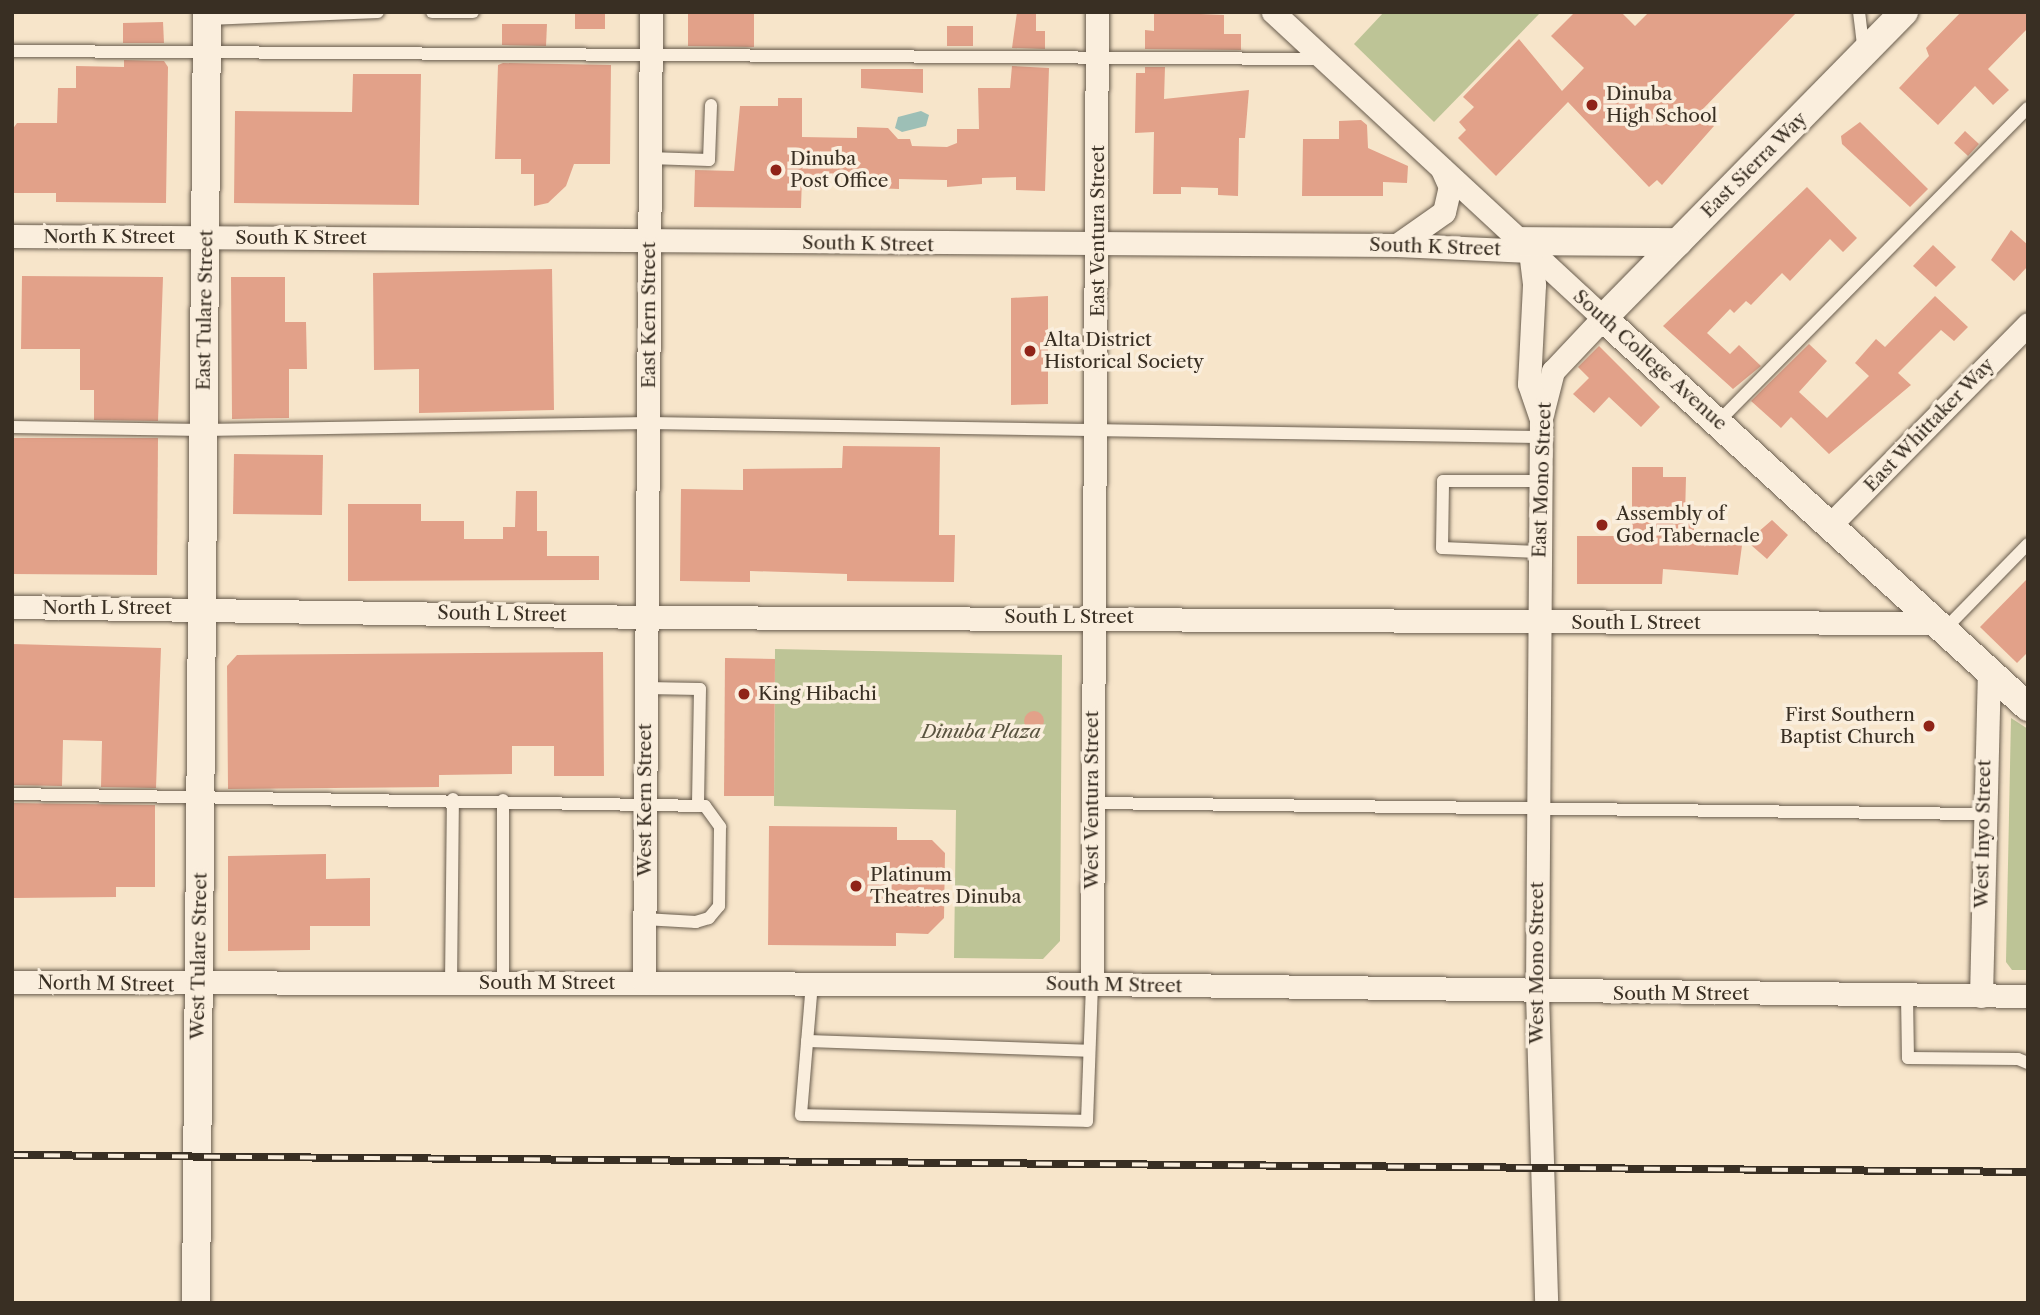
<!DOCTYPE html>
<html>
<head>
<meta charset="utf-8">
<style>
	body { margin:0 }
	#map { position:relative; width:2040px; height:1315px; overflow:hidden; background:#f7e5ca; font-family:"Libre Caslon Text",serif }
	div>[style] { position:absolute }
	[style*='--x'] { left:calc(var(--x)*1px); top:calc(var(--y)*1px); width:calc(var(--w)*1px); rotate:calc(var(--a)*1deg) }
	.green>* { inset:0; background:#bdc496 }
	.water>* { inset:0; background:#9dbfb6 }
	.building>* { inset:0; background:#e2a189 }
	.round { border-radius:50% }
	.roads { filter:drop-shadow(0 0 2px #685c4d) drop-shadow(0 0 2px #685c4d) }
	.service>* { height:12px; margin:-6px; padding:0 6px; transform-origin:6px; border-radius:6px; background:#faeedd }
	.minor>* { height:23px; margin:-11.5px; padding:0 11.5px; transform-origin:11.5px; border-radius:11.5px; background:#faeedd }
	.tertiary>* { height:28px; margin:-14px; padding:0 14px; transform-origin:14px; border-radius:14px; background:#faeedd }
	.rail>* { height:8px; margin-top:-4px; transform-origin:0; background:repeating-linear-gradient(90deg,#faeedd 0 16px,#392f23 0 32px); box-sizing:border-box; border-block:2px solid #392f23 }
	.dots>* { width:19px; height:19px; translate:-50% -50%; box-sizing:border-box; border:4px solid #faeedd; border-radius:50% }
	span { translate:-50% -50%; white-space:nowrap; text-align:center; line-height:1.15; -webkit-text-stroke:7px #faeedd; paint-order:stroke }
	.poi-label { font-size:19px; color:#392f23 }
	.left { translate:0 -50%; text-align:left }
	.right { translate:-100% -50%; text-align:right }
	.street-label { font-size:19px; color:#392f23 }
	.park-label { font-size:19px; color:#5a5440; font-style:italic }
	.frame { position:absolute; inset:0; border:14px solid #392f23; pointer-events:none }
</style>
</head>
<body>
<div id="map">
	<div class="green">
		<i style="clip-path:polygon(1384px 12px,1541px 12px,1434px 122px,1354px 44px)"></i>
		<i style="clip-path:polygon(775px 649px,1062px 655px,1060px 941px,1043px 959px,954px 958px,956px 810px,774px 806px)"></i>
		<i style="clip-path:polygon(2011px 718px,2028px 729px,2028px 970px,2012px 970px,2006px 962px)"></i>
	</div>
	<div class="water">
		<i style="clip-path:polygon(921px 111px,929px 115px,926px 126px,902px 132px,895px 128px,898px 117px)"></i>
	</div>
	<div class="building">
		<i style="clip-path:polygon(575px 12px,605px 12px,605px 29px,575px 29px)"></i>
		<i style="clip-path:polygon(688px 12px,754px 12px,754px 47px,688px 46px)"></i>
		<i style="clip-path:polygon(1017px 12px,1036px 12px,1036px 31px,1045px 31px,1045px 49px,1012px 48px)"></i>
		<i style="clip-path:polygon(1154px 12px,1224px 15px,1224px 34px,1241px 34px,1241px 50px,1145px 49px,1145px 30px,1154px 31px)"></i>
		<i style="clip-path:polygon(1575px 12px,1621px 12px,1635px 26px,1649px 12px,1797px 12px,1700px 112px,1714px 126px,1662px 185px,1657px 180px,1649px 187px,1568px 102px,1496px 176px,1458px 138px,1466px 130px,1459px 122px,1474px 107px,1463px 97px,1519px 39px,1562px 91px,1584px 68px,1551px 36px)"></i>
		<i style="clip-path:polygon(1961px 12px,2028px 12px,2028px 28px,1988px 69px,2009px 90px,1993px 105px,1975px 86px,1938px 125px,1899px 88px,1929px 56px,1926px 48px)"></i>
		<i style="clip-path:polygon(163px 22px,164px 43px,123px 43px,123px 23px)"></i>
		<i style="clip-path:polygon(502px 24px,547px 24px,546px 46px,502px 45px)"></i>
		<i style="clip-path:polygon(947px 26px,973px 26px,973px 46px,947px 46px)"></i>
		<i style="clip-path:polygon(124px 60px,164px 61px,168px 67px,166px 203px,56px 202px,56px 193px,12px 193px,12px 130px,17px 123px,57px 123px,58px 88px,76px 88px,76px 66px,124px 67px)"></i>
		<i style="clip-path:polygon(503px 63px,611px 65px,610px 164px,574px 164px,566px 186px,548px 203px,534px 206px,534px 174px,521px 174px,521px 159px,495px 159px,498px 65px)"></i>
		<i style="clip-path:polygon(1012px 66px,1049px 68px,1045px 191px,1016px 190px,1016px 177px,982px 178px,982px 184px,947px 187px,947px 180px,899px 179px,899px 189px,873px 188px,873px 178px,802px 177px,801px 208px,694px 207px,695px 170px,734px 171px,740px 106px,778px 106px,778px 98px,802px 98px,802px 137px,857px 138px,857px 127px,888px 128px,898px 139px,910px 139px,912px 146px,947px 147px,957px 143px,957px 129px,979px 129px,978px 88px,1010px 88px)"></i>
		<i style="clip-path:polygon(1145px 67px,1165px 67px,1164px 99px,1249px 90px,1245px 138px,1239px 138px,1238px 196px,1218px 195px,1218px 188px,1181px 187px,1181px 194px,1153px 194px,1154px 132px,1135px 133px,1136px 73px,1145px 73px)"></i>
		<i style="clip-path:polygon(861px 69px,923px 69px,923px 93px,861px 88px)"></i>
		<i style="clip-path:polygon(353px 74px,421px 74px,419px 205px,234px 203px,235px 111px,352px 112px)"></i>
		<i style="clip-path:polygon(1361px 120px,1367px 125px,1368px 148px,1408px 166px,1407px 183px,1383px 182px,1383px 196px,1302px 196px,1303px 139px,1339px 139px,1339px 121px)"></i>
		<i style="clip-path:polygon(1860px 122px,1928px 189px,1910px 207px,1842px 144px,1841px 136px)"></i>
		<i style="clip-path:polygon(1965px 131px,1979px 144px,1968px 156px,1954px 143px)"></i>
		<i style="clip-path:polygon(1807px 187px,1857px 238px,1843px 252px,1830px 239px,1790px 281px,1782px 273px,1751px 305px,1746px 301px,1734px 313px,1730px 309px,1707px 333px,1730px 354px,1739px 345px,1761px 366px,1733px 389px,1663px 326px)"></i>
		<i style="clip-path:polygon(2011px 230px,2028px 245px,2028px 266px,2014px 281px,1991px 260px)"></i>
		<i style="clip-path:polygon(1933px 245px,1956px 267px,1936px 287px,1913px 266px)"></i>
		<i style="clip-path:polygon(552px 269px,554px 410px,419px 413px,419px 369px,374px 370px,373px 273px)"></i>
		<i style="clip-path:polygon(22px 276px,163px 277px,158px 421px,94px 420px,94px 390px,80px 390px,80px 349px,21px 349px)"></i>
		<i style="clip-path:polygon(231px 277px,285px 277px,285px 322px,306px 322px,307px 369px,289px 369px,289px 418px,232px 419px)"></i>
		<i style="clip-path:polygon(1048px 296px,1048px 404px,1011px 405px,1011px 298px)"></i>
		<i style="clip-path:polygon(1935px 296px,1968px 327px,1954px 341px,1941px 330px,1898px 373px,1911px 385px,1829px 454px,1791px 417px,1781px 428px,1751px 401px,1809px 344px,1827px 361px,1799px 392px,1827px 418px,1869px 376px,1855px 363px,1876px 339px,1885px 347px)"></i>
		<i style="clip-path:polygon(1599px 346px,1660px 407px,1641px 427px,1609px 397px,1594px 413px,1573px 394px,1589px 378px,1578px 367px)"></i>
		<i style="clip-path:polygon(12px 438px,158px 438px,157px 575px,12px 574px)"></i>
		<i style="clip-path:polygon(843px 446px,940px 447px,939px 535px,955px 535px,954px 582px,847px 581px,847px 574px,750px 571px,750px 582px,680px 581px,681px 489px,743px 490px,743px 469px,842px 468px)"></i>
		<i style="clip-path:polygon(234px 454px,323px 455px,322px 515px,233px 514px)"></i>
		<i style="clip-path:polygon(1632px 467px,1663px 467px,1663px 477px,1686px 477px,1685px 517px,1694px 517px,1694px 532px,1757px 533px,1772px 520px,1788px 535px,1767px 559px,1743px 538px,1738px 575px,1663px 569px,1662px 584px,1577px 584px,1577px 536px,1632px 536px)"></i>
		<i style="clip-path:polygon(516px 491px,537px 491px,537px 531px,547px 531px,547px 556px,599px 556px,599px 580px,348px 581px,348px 504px,421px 504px,421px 521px,464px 521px,464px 539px,503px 539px,503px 527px,515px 527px)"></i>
		<i style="clip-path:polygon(2028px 578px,2028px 652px,2017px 663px,1980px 627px)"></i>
		<i style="clip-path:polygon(12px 644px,161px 648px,156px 788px,101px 787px,102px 741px,63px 740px,62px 786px,12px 785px)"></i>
		<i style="clip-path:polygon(603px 652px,604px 776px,554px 776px,554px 746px,512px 746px,512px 774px,439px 775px,439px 787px,228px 789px,227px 666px,237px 655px)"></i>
		<i style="clip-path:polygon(725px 658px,775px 659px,774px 796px,724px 796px)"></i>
		<i class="round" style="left:1024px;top:711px;width:20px;height:20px"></i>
		<i style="clip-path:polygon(12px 803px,155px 805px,155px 887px,116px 887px,116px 897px,12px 898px)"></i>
		<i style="clip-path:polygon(769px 826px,897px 827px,897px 840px,932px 840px,945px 853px,944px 918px,928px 934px,896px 933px,896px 946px,768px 945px)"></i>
		<i style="clip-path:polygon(326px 854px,326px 879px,370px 878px,370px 926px,310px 926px,310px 950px,228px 951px,228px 856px)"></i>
	</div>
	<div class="roads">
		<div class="service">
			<i style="--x:432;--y:12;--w:41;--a:0"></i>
			<i style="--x:1859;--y:12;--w:38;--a:83"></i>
			<i style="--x:208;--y:19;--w:170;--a:-2.4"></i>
			<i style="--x:12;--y:51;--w:1311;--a:0.35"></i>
			<i style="--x:649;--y:158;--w:60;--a:1.9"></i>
			<i style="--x:709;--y:160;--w:55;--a:-87.9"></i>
			<i style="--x:1718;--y:422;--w:441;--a:-45.4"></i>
			<i style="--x:12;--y:427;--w:191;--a:0.9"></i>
			<i style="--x:203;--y:430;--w:446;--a:-0.9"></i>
			<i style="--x:649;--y:423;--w:892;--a:0.9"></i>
			<i style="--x:1538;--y:552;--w:96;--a:-177.6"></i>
			<i style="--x:1442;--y:548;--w:67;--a:-89.1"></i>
			<i style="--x:1443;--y:481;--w:98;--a:0"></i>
			<i style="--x:1944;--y:630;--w:120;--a:-45.7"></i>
			<i style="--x:646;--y:688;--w:54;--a:1.1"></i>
			<i style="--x:700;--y:689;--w:114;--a:91"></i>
			<i style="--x:12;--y:794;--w:693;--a:0.99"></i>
			<i style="--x:705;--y:806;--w:26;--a:54"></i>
			<i style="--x:720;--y:827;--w:79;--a:90.7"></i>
			<i style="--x:719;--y:906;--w:16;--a:130"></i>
			<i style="--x:709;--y:918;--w:14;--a:163"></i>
			<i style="--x:696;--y:922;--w:52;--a:-176.7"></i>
			<i style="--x:503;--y:800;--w:183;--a:90"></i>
			<i style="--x:1092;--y:803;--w:890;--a:0.71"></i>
			<i style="--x:812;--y:983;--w:132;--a:94.8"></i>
			<i style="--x:801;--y:1115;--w:286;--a:1.2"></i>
			<i style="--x:1087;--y:1121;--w:137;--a:-87.9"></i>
			<i style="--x:451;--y:984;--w:185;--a:-89.4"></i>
			<i style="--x:1907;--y:996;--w:62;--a:89.1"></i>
			<i style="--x:1908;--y:1058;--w:110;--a:0.5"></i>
			<i style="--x:2018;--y:1059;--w:11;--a:22"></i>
			<i style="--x:807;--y:1041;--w:282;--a:2"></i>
		</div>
		<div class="minor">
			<i style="--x:1273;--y:12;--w:450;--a:42.8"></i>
			<i style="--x:1603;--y:318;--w:73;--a:133.3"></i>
			<i style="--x:1553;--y:371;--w:49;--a:104.3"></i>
			<i style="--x:1541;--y:418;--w:575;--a:90.4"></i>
			<i style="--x:1537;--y:993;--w:310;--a:88.3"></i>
			<i style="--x:12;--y:236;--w:1385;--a:0.37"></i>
			<i style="--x:1397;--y:245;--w:133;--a:2.6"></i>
			<i style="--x:1397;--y:245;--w:57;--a:-35.1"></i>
			<i style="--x:1444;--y:212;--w:26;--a:-77"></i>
			<i style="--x:1450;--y:187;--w:20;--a:-114"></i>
			<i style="--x:1530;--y:251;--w:34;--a:83"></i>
			<i style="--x:1534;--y:285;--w:99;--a:92.9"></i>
			<i style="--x:1529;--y:384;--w:34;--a:71"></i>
			<i style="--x:1830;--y:525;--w:282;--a:-45.4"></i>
			<i style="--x:12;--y:607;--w:637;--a:0.9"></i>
			<i style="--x:649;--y:617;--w:1288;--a:0.27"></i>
			<i style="--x:12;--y:982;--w:1080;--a:0.11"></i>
			<i style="--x:1092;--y:984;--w:936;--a:0.73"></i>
			<i style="--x:644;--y:983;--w:971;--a:-89.59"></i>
			<i style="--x:1092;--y:984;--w:972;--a:-89.71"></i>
			<i style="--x:1981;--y:996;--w:324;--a:-88.6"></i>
		</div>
		<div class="tertiary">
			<i style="--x:1904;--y:12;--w:429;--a:134.5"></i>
			<i style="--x:1603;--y:318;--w:576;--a:42.47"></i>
			<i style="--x:1519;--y:241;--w:159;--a:0.4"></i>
			<i style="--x:196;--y:1303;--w:1291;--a:-89.51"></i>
		</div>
	</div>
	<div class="rail">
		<i style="--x:12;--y:1155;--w:2016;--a:0.48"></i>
	</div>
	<div class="dots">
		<i style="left:1592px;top:105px;background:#8f2418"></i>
		<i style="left:776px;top:170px;background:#8f2418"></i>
		<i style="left:1030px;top:351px;background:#8f2418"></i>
		<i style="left:1602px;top:525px;background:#8f2418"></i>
		<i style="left:744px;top:694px;background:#8f2418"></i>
		<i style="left:1929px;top:726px;background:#8f2418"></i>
		<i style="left:856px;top:886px;background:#8f2418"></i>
	</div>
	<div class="poi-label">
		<span class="left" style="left:1606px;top:105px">Dinuba<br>High School</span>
		<span class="left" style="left:790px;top:170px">Dinuba<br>Post Office</span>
		<span class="left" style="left:1044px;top:351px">Alta District<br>Historical Society</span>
		<span class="left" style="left:1616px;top:525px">Assembly of<br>God Tabernacle</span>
		<span class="left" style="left:758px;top:694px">King Hibachi</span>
		<span class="right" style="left:1915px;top:726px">First Southern<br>Baptist Church</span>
		<span class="left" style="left:870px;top:886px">Platinum<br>Theatres Dinuba</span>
	</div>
	<div class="street-label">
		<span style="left:1754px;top:165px;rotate:-45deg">East Sierra Way</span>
		<span style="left:1098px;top:231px;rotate:-90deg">East Ventura Street</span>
		<span style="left:109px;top:237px">North K Street</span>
		<span style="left:301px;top:238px">South K Street</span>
		<span style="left:868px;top:244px;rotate:1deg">South K Street</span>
		<span style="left:1435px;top:247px;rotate:2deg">South K Street</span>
		<span style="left:205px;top:310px;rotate:-89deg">East Tulare Street</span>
		<span style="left:649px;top:315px;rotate:-90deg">East Kern Street</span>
		<span style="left:1650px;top:360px;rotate:42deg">South College Avenue</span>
		<span style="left:1929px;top:425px;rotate:-46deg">East Whittaker Way</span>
		<span style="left:1542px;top:480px;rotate:-88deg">East Mono Street</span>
		<span style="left:107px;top:608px">North L Street</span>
		<span style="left:502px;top:614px;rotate:1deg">South L Street</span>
		<span style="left:1069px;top:617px">South L Street</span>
		<span style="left:1636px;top:623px">South L Street</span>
		<span style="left:645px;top:800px;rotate:-90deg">West Kern Street</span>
		<span style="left:1092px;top:800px;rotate:-90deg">West Ventura Street</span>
		<span style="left:1983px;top:834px;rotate:-89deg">West Inyo Street</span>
		<span style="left:199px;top:956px;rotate:-89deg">West Tulare Street</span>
		<span style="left:1537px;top:963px;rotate:-90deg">West Mono Street</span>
		<span style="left:547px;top:983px">South M Street</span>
		<span style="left:106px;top:984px;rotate:1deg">North M Street</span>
		<span style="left:1114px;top:985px;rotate:1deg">South M Street</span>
		<span style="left:1681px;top:994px">South M Street</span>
	</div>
	<div class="park-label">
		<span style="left:981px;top:732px">Dinuba Plaza</span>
	</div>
	<div class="frame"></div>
</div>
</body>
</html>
